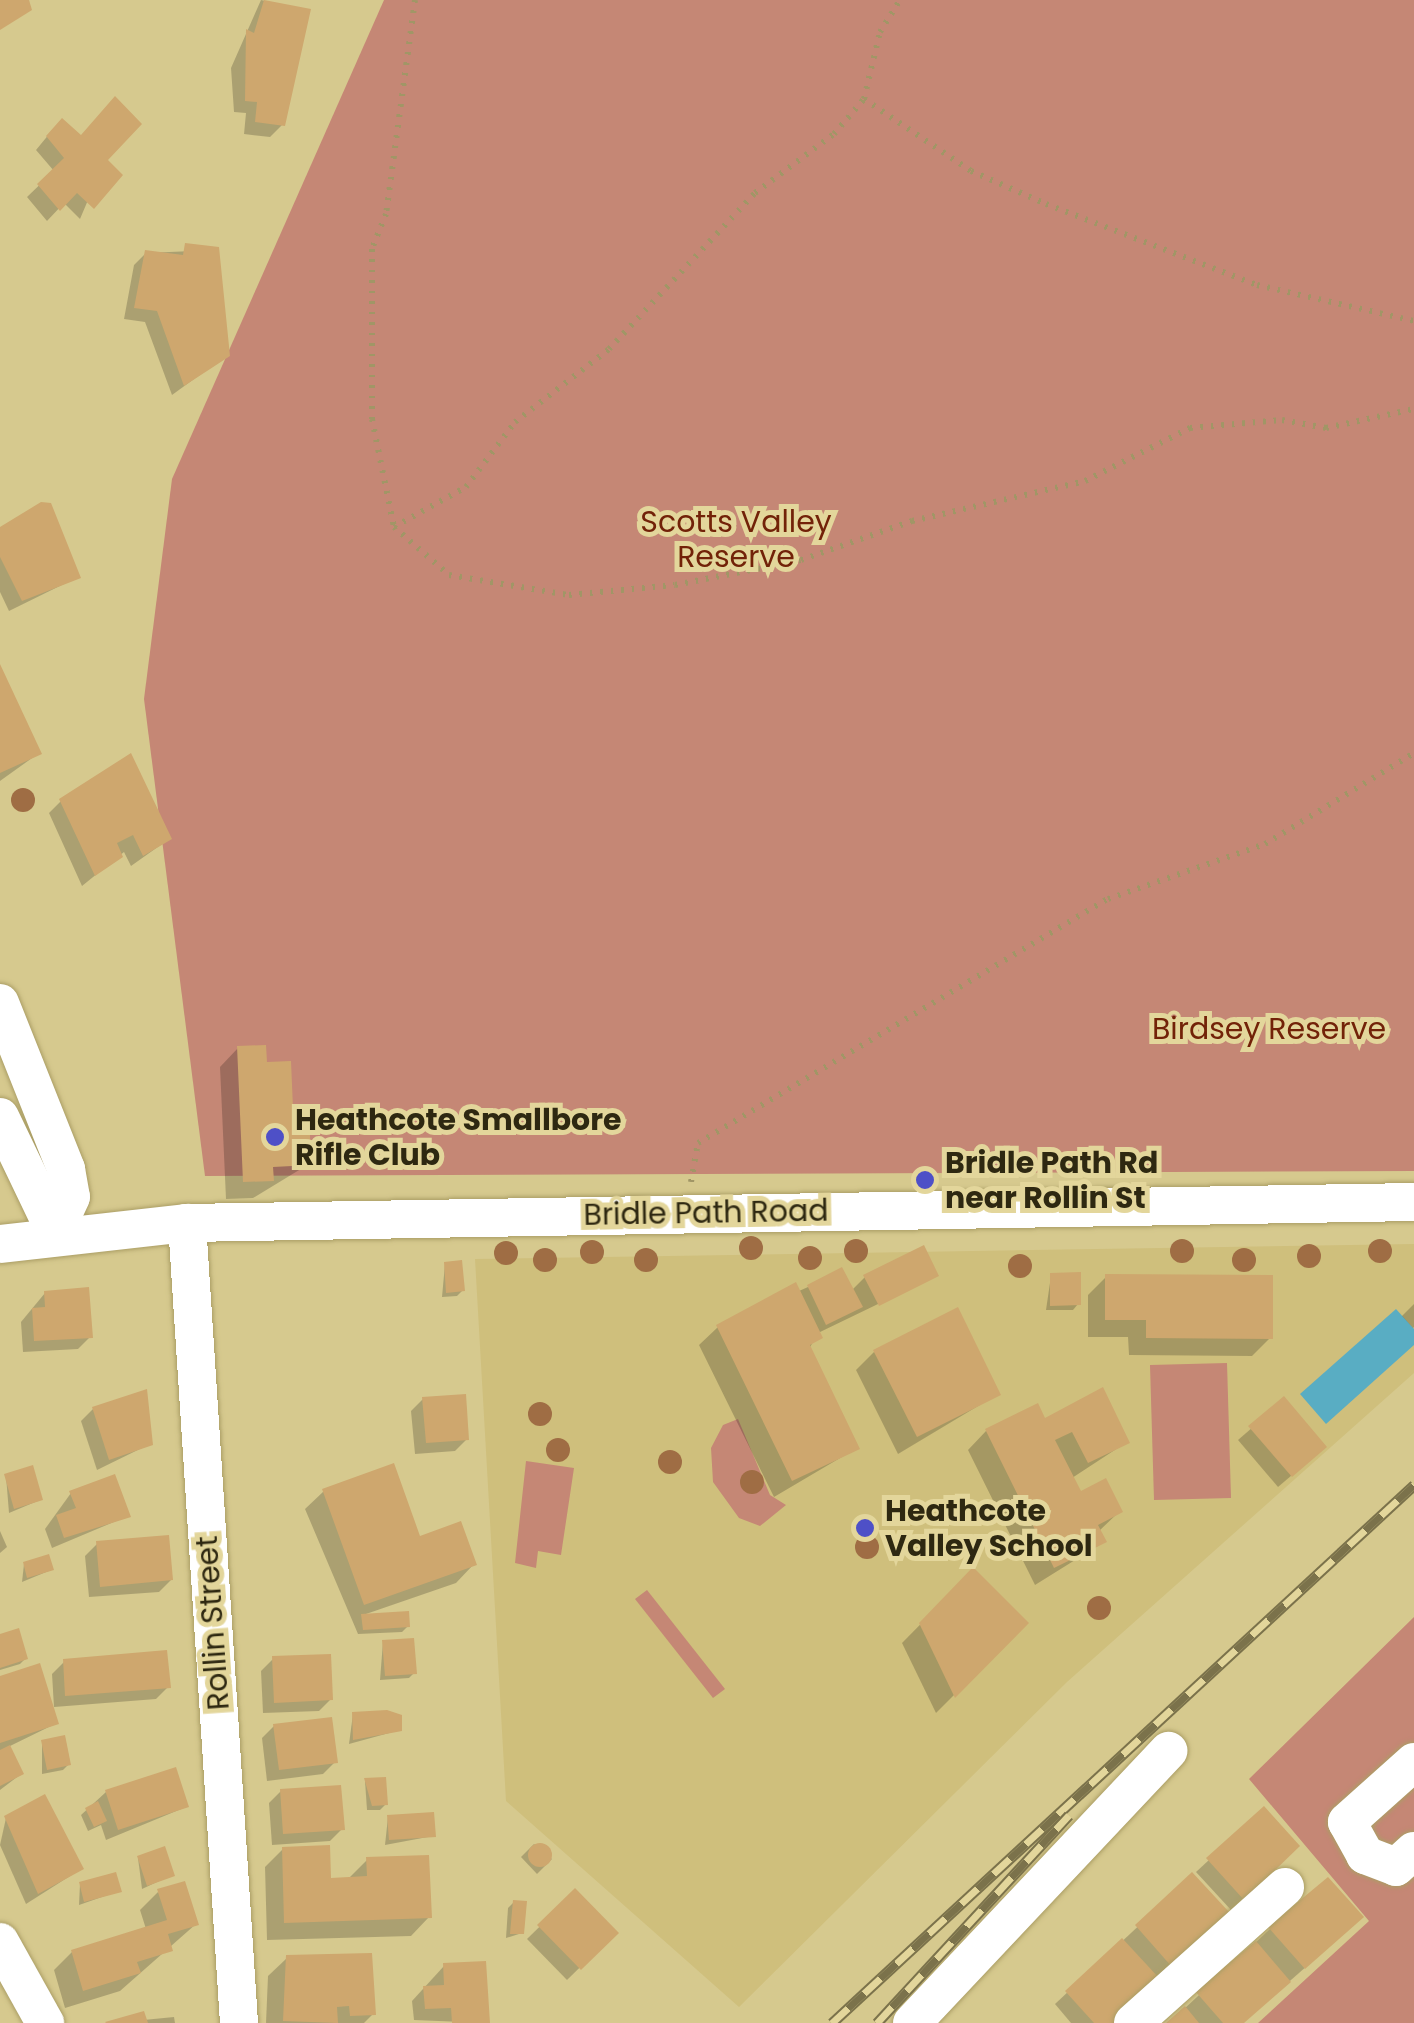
<!DOCTYPE html>
<html>
<head>
<meta charset="utf-8">
<style>
	body { margin:0 }
	#map { position:relative; width:1414px; height:2023px; overflow:hidden; background:#d6c98e; font-family:Poppins,sans-serif }
	div>[style] { position:absolute }
	[style*='--x'] { left:calc(var(--x)*1px); top:calc(var(--y)*1px); width:calc(var(--w)*1px); rotate:calc(var(--a)*1deg) }
	.built>* { inset:0; background:#cfbf7c }
	.green>* { inset:0; background:#c58775 }
	.water>* { inset:0; background:#59adc3 }
	.shadow>* { inset:0; background:#0003 }
	.building>* { inset:0; background:#cea76e }
	.round { border-radius:50% }
	.path>* { height:6px; margin-top:-3px; transform-origin:0; background:repeating-linear-gradient(90deg,#a19666 0 2.5px,transparent 0 10.5px) }
	.roads { filter:drop-shadow(0 0 2px #ab9e65) drop-shadow(0 0 2px #ab9e65) }
	.minor>* { height:38px; margin:-19px; padding:0 19px; transform-origin:19px; border-radius:19px; background:#fff }
	.rail>* { height:11px; margin-top:-5.5px; transform-origin:0; background:repeating-linear-gradient(90deg,#e3d69b 0 22px,#7b724b 0 44px); box-sizing:border-box; border-block:2px solid #7b724b }
	.trees>* { width:24px; height:24px; margin:-12px; border-radius:50%; background:#9f6d44 }
	.dots>* { width:28px; height:28px; translate:-50% -50%; box-sizing:border-box; border:5px solid #e3d69b; border-radius:50% }
	span { translate:-50% -50%; white-space:nowrap; text-align:center; line-height:1.15; -webkit-text-stroke:10px #e3d69b; paint-order:stroke }
	.park-label { font-size:30px; color:#722208 }
	.poi-label { font-size:30px; color:#2e2811; font-weight:700 }
	.left { translate:0 -50%; text-align:left }
	.street-label { font-size:30px; color:#2e2811 }
</style>
</head>
<body>
<div id="map">
	<div class="built">
		<i style="clip-path:polygon(1414px 1244px,1414px 1373px,1067px 1682px,739px 2007px,506px 1801px,475px 1259px)"></i>
	</div>
	<div class="green">
		<i style="clip-path:polygon(384px 0,1414px 0,1414px 1171px,205px 1176px,144px 699px,172px 479px)"></i>
		<i style="clip-path:polygon(1227px 1363px,1231px 1498px,1154px 1500px,1150px 1365px)"></i>
		<i style="clip-path:polygon(738px 1419px,770px 1495px,786px 1505px,760px 1526px,739px 1518px,713px 1482px,711px 1448px,723px 1425px)"></i>
		<i style="clip-path:polygon(526px 1461px,574px 1468px,561px 1555px,538px 1551px,536px 1568px,515px 1563px)"></i>
		<i style="clip-path:polygon(647px 1590px,725px 1689px,713px 1698px,635px 1599px)"></i>
		<i style="clip-path:polygon(1414px 1617px,1414px 2023px,1258px 2023px,1369px 1921px,1249px 1779px)"></i>
	</div>
	<div class="water">
		<i style="clip-path:polygon(1396px 1309px,1414px 1329px,1414px 1345px,1326px 1424px,1300px 1394px)"></i>
	</div>
	<div class="shadow">
		<i style="clip-path:polygon(261px 0,308px 11px,282px 125px,270px 137px,244px 134px,246px 113px,234px 112px,231px 68px)"></i>
		<i style="clip-path:polygon(50px 133px,105px 160px,80px 219px,64px 203px,47px 221px,27px 197px,54px 171px,36px 150px)"></i>
		<i style="clip-path:polygon(216px 250px,227px 355px,172px 395px,145px 322px,124px 319px,134px 265px,146px 253px)"></i>
		<i style="clip-path:polygon(0 529px,78px 577px,9px 611px,0 592px)"></i>
		<i style="clip-path:polygon(0 670px,39px 753px,0 781px)"></i>
		<i style="clip-path:polygon(61px 801px,169px 839px,131px 866px,124px 852px,82px 886px,49px 813px)"></i>
		<i style="clip-path:polygon(238px 1048px,264px 1065px,309px 1164px,253px 1198px,226px 1199px,220px 1067px)"></i>
		<i style="clip-path:polygon(445px 1264px,462px 1291px,457px 1296px,442px 1297px)"></i>
		<i style="clip-path:polygon(936px 1276px,818px 1333px,809px 1349px,857px 1448px,774px 1497px,699px 1345px,718px 1327px,808px 1287px,851px 1291px,865px 1277px)"></i>
		<i style="clip-path:polygon(1051px 1276px,1078px 1304px,1073px 1310px,1046px 1310px)"></i>
		<i style="clip-path:polygon(1106px 1277px,1270px 1338px,1252px 1356px,1129px 1355px,1128px 1337px,1088px 1337px,1088px 1295px)"></i>
		<i style="clip-path:polygon(45px 1293px,90px 1337px,78px 1349px,23px 1352px,21px 1322px)"></i>
		<i style="clip-path:polygon(1414px 1304px,1414px 1327px,1413px 1328px,1402px 1316px)"></i>
		<i style="clip-path:polygon(874px 1352px,998px 1394px,898px 1454px,856px 1370px)"></i>
		<i style="clip-path:polygon(423px 1399px,467px 1439px,455px 1451px,415px 1454px,411px 1411px)"></i>
		<i style="clip-path:polygon(1284px 1400px,1312px 1458px,1278px 1487px,1238px 1440px)"></i>
		<i style="clip-path:polygon(93px 1409px,150px 1444px,97px 1470px,81px 1421px)"></i>
		<i style="clip-path:polygon(1043px 1421px,1127px 1442px,1072px 1478px,1080px 1494px,1120px 1511px,1098px 1532px,1104px 1542px,1035px 1585px,968px 1450px,986px 1431px)"></i>
		<i style="clip-path:polygon(6px 1476px,40px 1500px,9px 1513px)"></i>
		<i style="clip-path:polygon(324px 1491px,418px 1539px,474px 1564px,456px 1583px,366px 1614px,408px 1626px,402px 1632px,358px 1634px,305px 1509px)"></i>
		<i style="clip-path:polygon(71px 1493px,128px 1516px,52px 1548px,45px 1529px)"></i>
		<i style="clip-path:polygon(0 1531px,7px 1547px,0 1553px)"></i>
		<i style="clip-path:polygon(97px 1544px,171px 1580px,159px 1592px,89px 1597px,85px 1556px)"></i>
		<i style="clip-path:polygon(24px 1564px,51px 1570px,22px 1582px)"></i>
		<i style="clip-path:polygon(973px 1571px,1026px 1623px,936px 1713px,902px 1643px)"></i>
		<i style="clip-path:polygon(0 1637px,25px 1659px,20px 1664px,0 1670px)"></i>
		<i style="clip-path:polygon(383px 1642px,414px 1673px,409px 1678px,380px 1680px)"></i>
		<i style="clip-path:polygon(273px 1659px,331px 1699px,319px 1711px,263px 1713px,261px 1671px)"></i>
		<i style="clip-path:polygon(64px 1662px,168px 1687px,156px 1699px,54px 1707px,52px 1674px)"></i>
		<i style="clip-path:polygon(0 1679px,57px 1723px,8px 1747px,21px 1774px,0 1790px)"></i>
		<i style="clip-path:polygon(353px 1714px,400px 1730px,349px 1744px)"></i>
		<i style="clip-path:polygon(274px 1726px,335px 1762px,323px 1774px,267px 1781px,262px 1738px)"></i>
		<i style="clip-path:polygon(42px 1742px,69px 1764px,63px 1770px,42px 1774px)"></i>
		<i style="clip-path:polygon(365px 1781px,386px 1804px,380px 1810px,367px 1810px)"></i>
		<i style="clip-path:polygon(281px 1791px,342px 1829px,330px 1841px,272px 1845px,269px 1803px)"></i>
		<i style="clip-path:polygon(106px 1792px,186px 1807px,106px 1840px,101px 1825px,88px 1831px,81px 1815px)"></i>
		<i style="clip-path:polygon(1264px 1809px,1297px 1846px,1231px 1910px,1196px 1872px)"></i>
		<i style="clip-path:polygon(388px 1817px,433px 1836px,385px 1845px)"></i>
		<i style="clip-path:polygon(6px 1818px,81px 1869px,26px 1904px,0 1845px)"></i>
		<i style="clip-path:polygon(534px 1844px,552px 1859px,537px 1874px,521px 1857px)"></i>
		<i style="clip-path:polygon(283px 1849px,328px 1880px,349px 1878px,367px 1860px,429px 1917px,411px 1936px,267px 1940px,265px 1867px)"></i>
		<i style="clip-path:polygon(138px 1858px,172px 1875px,142px 1889px)"></i>
		<i style="clip-path:polygon(1192px 1876px,1225px 1912px,1109px 2023px,1071px 2023px,1055px 2004px)"></i>
		<i style="clip-path:polygon(80px 1884px,119px 1891px,79px 1905px)"></i>
		<i style="clip-path:polygon(158px 1892px,196px 1924px,120px 1991px,65px 2008px,54px 1970px,72px 1952px,146px 1929px,140px 1910px)"></i>
		<i style="clip-path:polygon(575px 1892px,615px 1933px,567px 1980px,527px 1939px)"></i>
		<i style="clip-path:polygon(514px 1902px,522px 1933px,506px 1938px,508px 1908px)"></i>
		<i style="clip-path:polygon(1270px 1929px,1349px 1929px,1242px 2023px,1169px 2023px)"></i>
		<i style="clip-path:polygon(287px 1958px,373px 2014px,364px 2023px,266px 2023px,268px 1976px)"></i>
		<i style="clip-path:polygon(444px 1966px,487px 2023px,414px 2020px,412px 2001px)"></i>
		<i style="clip-path:polygon(174px 2017px,175px 2023px,112px 2023px,113px 2023px)"></i>
	</div>
	<div class="building">
		<i style="clip-path:polygon(0 0,29px 0,32px 10px,0 30px)"></i>
		<i style="clip-path:polygon(264px 0,311px 9px,285px 126px,255px 122px,257px 102px,245px 101px,246px 29px,254px 33px)"></i>
		<i style="clip-path:polygon(115px 96px,142px 124px,108px 160px,123px 175px,94px 209px,77px 193px,60px 211px,37px 184px,64px 158px,46px 136px,62px 118px,81px 135px)"></i>
		<i style="clip-path:polygon(185px 243px,219px 247px,230px 356px,184px 386px,157px 311px,134px 308px,145px 250px,183px 255px)"></i>
		<i style="clip-path:polygon(41px 502px,51px 503px,81px 578px,22px 601px,0 557px,0 527px)"></i>
		<i style="clip-path:polygon(0 664px,42px 754px,0 773px)"></i>
		<i style="clip-path:polygon(131px 753px,172px 839px,143px 856px,133px 835px,117px 843px,123px 857px,95px 876px,59px 799px)"></i>
		<i style="clip-path:polygon(266px 1045px,267px 1062px,291px 1061px,293px 1108px,309px 1107px,311px 1165px,273px 1167px,274px 1181px,243px 1182px,237px 1046px)"></i>
		<i style="clip-path:polygon(924px 1245px,939px 1276px,879px 1306px,863px 1275px)"></i>
		<i style="clip-path:polygon(462px 1260px,465px 1291px,446px 1293px,444px 1262px)"></i>
		<i style="clip-path:polygon(842px 1267px,863px 1307px,826px 1325px,807px 1285px)"></i>
		<i style="clip-path:polygon(1081px 1272px,1081px 1305px,1050px 1306px,1050px 1273px)"></i>
		<i style="clip-path:polygon(1105px 1274px,1273px 1275px,1273px 1339px,1146px 1338px,1146px 1320px,1105px 1320px)"></i>
		<i style="clip-path:polygon(796px 1282px,823px 1338px,810px 1345px,860px 1449px,792px 1481px,716px 1325px)"></i>
		<i style="clip-path:polygon(89px 1287px,93px 1338px,34px 1341px,32px 1308px,45px 1307px,44px 1291px)"></i>
		<i style="clip-path:polygon(958px 1307px,1001px 1395px,917px 1437px,873px 1350px)"></i>
		<i style="clip-path:polygon(1103px 1387px,1130px 1443px,1088px 1463px,1072px 1432px,1055px 1440px,1081px 1491px,1106px 1478px,1123px 1512px,1098px 1525px,1107px 1542px,1054px 1568px,985px 1429px,1038px 1403px,1045px 1418px)"></i>
		<i style="clip-path:polygon(147px 1389px,153px 1445px,109px 1460px,92px 1407px)"></i>
		<i style="clip-path:polygon(466px 1394px,469px 1440px,426px 1443px,422px 1397px)"></i>
		<i style="clip-path:polygon(1284px 1396px,1327px 1447px,1292px 1477px,1248px 1426px)"></i>
		<i style="clip-path:polygon(394px 1463px,420px 1536px,461px 1521px,477px 1565px,364px 1605px,322px 1489px)"></i>
		<i style="clip-path:polygon(33px 1465px,43px 1500px,14px 1509px,4px 1474px)"></i>
		<i style="clip-path:polygon(115px 1474px,131px 1517px,64px 1538px,56px 1515px,76px 1508px,69px 1491px)"></i>
		<i style="clip-path:polygon(169px 1535px,173px 1580px,100px 1587px,96px 1541px)"></i>
		<i style="clip-path:polygon(49px 1554px,54px 1570px,27px 1578px,23px 1562px)"></i>
		<i style="clip-path:polygon(973px 1567px,1029px 1623px,955px 1698px,919px 1623px)"></i>
		<i style="clip-path:polygon(409px 1611px,410px 1627px,363px 1630px,361px 1614px)"></i>
		<i style="clip-path:polygon(19px 1628px,28px 1659px,0 1668px,0 1634px)"></i>
		<i style="clip-path:polygon(414px 1638px,417px 1674px,385px 1676px,382px 1640px)"></i>
		<i style="clip-path:polygon(167px 1650px,171px 1688px,65px 1696px,63px 1659px)"></i>
		<i style="clip-path:polygon(331px 1654px,333px 1700px,274px 1703px,272px 1656px)"></i>
		<i style="clip-path:polygon(40px 1663px,59px 1724px,0 1743px,0 1676px)"></i>
		<i style="clip-path:polygon(387px 1710px,402px 1715px,402px 1731px,353px 1740px,352px 1712px)"></i>
		<i style="clip-path:polygon(332px 1717px,338px 1763px,279px 1770px,273px 1724px)"></i>
		<i style="clip-path:polygon(65px 1735px,71px 1765px,47px 1770px,41px 1740px)"></i>
		<i style="clip-path:polygon(10px 1745px,24px 1774px,0 1786px,0 1750px)"></i>
		<i style="clip-path:polygon(176px 1767px,189px 1807px,118px 1830px,105px 1790px)"></i>
		<i style="clip-path:polygon(386px 1777px,388px 1805px,372px 1806px,364px 1778px)"></i>
		<i style="clip-path:polygon(341px 1785px,345px 1830px,283px 1834px,280px 1789px)"></i>
		<i style="clip-path:polygon(45px 1794px,84px 1869px,38px 1894px,4px 1816px)"></i>
		<i style="clip-path:polygon(98px 1801px,107px 1821px,94px 1827px,85px 1808px)"></i>
		<i style="clip-path:polygon(1264px 1806px,1300px 1846px,1244px 1900px,1206px 1858px)"></i>
		<i style="clip-path:polygon(434px 1812px,436px 1837px,389px 1840px,387px 1815px)"></i>
		<i class="round" style="left:528px;top:1843px;width:24px;height:24px"></i>
		<i style="clip-path:polygon(330px 1845px,331px 1878px,367px 1876px,366px 1857px,429px 1855px,432px 1918px,284px 1923px,282px 1847px)"></i>
		<i style="clip-path:polygon(165px 1846px,175px 1876px,147px 1886px,137px 1856px)"></i>
		<i style="clip-path:polygon(116px 1872px,122px 1892px,84px 1902px,79px 1882px)"></i>
		<i style="clip-path:polygon(1192px 1872px,1229px 1912px,1172px 1967px,1135px 1925px)"></i>
		<i style="clip-path:polygon(1328px 1877px,1364px 1917px,1305px 1969px,1268px 1927px)"></i>
		<i style="clip-path:polygon(185px 1881px,199px 1925px,168px 1934px,173px 1951px,137px 1962px,141px 1973px,83px 1991px,71px 1950px,167px 1920px,157px 1889px)"></i>
		<i style="clip-path:polygon(575px 1888px,619px 1933px,581px 1970px,537px 1925px)"></i>
		<i style="clip-path:polygon(513px 1900px,527px 1901px,524px 1934px,510px 1934px)"></i>
		<i style="clip-path:polygon(1122px 1938px,1159px 1978px,1118px 2023px,1094px 2023px,1065px 1991px)"></i>
		<i style="clip-path:polygon(1256px 1941px,1291px 1982px,1244px 2023px,1223px 2023px,1195px 1991px)"></i>
		<i style="clip-path:polygon(372px 1953px,376px 2015px,350px 2016px,349px 2006px,337px 2007px,338px 2023px,283px 2021px,286px 1955px)"></i>
		<i style="clip-path:polygon(486px 1961px,490px 2023px,452px 2023px,451px 2008px,425px 2009px,423px 1986px,444px 1985px,443px 1963px)"></i>
		<i style="clip-path:polygon(1185px 2006px,1199px 2023px,1166px 2023px)"></i>
		<i style="clip-path:polygon(144px 2011px,148px 2023px,106px 2023px,105px 2022px)"></i>
	</div>
	<div class="path">
		<i style="--x:415;--y:0;--w:216;--a:97.7"></i>
		<i style="--x:386;--y:214;--w:38;--a:112"></i>
		<i style="--x:372;--y:249;--w:170;--a:90"></i>
		<i style="--x:372;--y:419;--w:110;--a:78.5"></i>
		<i style="--x:394;--y:527;--w:73;--a:41.1"></i>
		<i style="--x:449;--y:575;--w:122;--a:9.5"></i>
		<i style="--x:569;--y:595;--w:106;--a:-5.4"></i>
		<i style="--x:675;--y:585;--w:128;--a:-11.2"></i>
		<i style="--x:801;--y:560;--w:118;--a:-19.4"></i>
		<i style="--x:912;--y:521;--w:178;--a:-13"></i>
		<i style="--x:1085;--y:481;--w:118;--a:-26.8"></i>
		<i style="--x:1190;--y:428;--w:92;--a:-5"></i>
		<i style="--x:1282;--y:420;--w:45;--a:10.3"></i>
		<i style="--x:1326;--y:428;--w:90;--a:-12.2"></i>
		<i style="--x:864;--y:99;--w:129;--a:33.9"></i>
		<i style="--x:971;--y:171;--w:82;--a:23.7"></i>
		<i style="--x:1046;--y:204;--w:226;--a:21"></i>
		<i style="--x:1257;--y:285;--w:161;--a:12.9"></i>
		<i style="--x:394;--y:527;--w:82;--a:-29.1"></i>
		<i style="--x:466;--y:487;--w:81;--a:-53"></i>
		<i style="--x:515;--y:422;--w:119;--a:-37.8"></i>
		<i style="--x:609;--y:349;--w:214;--a:-46.9"></i>
		<i style="--x:755;--y:193;--w:99;--a:-36.8"></i>
		<i style="--x:834;--y:134;--w:46;--a:-49.4"></i>
		<i style="--x:864;--y:99;--w:69;--a:-76.6"></i>
		<i style="--x:880;--y:32;--w:38;--a:-58"></i>
		<i style="--x:691;--y:1182;--w:40;--a:-80"></i>
		<i style="--x:698;--y:1143;--w:477;--a:-30.8"></i>
		<i style="--x:1108;--y:899;--w:166;--a:-19.3"></i>
		<i style="--x:1265;--y:844;--w:175;--a:-31.4"></i>
	</div>
	<div class="roads">
		<div class="minor">
			<i style="--x:0;--y:1003;--w:179;--a:68.3"></i>
			<i style="--x:66;--y:1169;--w:28;--a:80"></i>
			<i style="--x:71;--y:1197;--w:38;--a:115"></i>
			<i style="--x:0;--y:1117;--w:127;--a:64.4"></i>
			<i style="--x:187;--y:1223;--w:802;--a:86.28"></i>
			<i style="--x:0;--y:1244;--w:188;--a:-6.4"></i>
			<i style="--x:187;--y:1223;--w:1227;--a:-0.98"></i>
			<i style="--x:1414;--y:1762;--w:90;--a:138.2"></i>
			<i style="--x:1347;--y:1822;--w:38;--a:61"></i>
			<i style="--x:1365;--y:1855;--w:33;--a:21"></i>
			<i style="--x:1396;--y:1867;--w:24;--a:-42"></i>
			<i style="--x:0;--y:1942;--w:93;--a:60.9"></i>
			<i style="--x:912;--y:2023;--w:374;--a:-46.7"></i>
			<i style="--x:1133;--y:2023;--w:204;--a:-41.8"></i>
		</div>
	</div>
	<div class="rail">
		<i style="--x:832;--y:2023;--w:793;--a:-42.75"></i>
		<i style="--x:877;--y:2023;--w:283;--a:-47.3"></i>
	</div>
	<div class="trees">
		<i style="left:23px;top:800px"></i>
		<i style="left:751px;top:1248px"></i>
		<i style="left:856px;top:1251px"></i>
		<i style="left:1182px;top:1251px"></i>
		<i style="left:1380px;top:1251px"></i>
		<i style="left:592px;top:1252px"></i>
		<i style="left:506px;top:1253px"></i>
		<i style="left:1309px;top:1256px"></i>
		<i style="left:810px;top:1258px"></i>
		<i style="left:545px;top:1260px"></i>
		<i style="left:646px;top:1260px"></i>
		<i style="left:1244px;top:1260px"></i>
		<i style="left:1020px;top:1266px"></i>
		<i style="left:540px;top:1414px"></i>
		<i style="left:558px;top:1450px"></i>
		<i style="left:670px;top:1462px"></i>
		<i style="left:752px;top:1482px"></i>
		<i style="left:867px;top:1547px"></i>
		<i style="left:1099px;top:1608px"></i>
	</div>
	<div class="dots">
		<i style="left:275px;top:1137px;background:#4e50c7"></i>
		<i style="left:925px;top:1180px;background:#4e50c7"></i>
		<i style="left:865px;top:1528px;background:#4e50c7"></i>
	</div>
	<div class="park-label">
		<span style="left:736px;top:539px">Scotts Valley<br>Reserve</span>
		<span style="left:1269px;top:1029px">Birdsey Reserve</span>
	</div>
	<div class="poi-label">
		<span class="left" style="left:295px;top:1137px">Heathcote Smallbore<br>Rifle Club</span>
		<span class="left" style="left:945px;top:1180px">Bridle Path Rd<br>near Rollin St</span>
		<span class="left" style="left:885px;top:1528px">Heathcote<br>Valley School</span>
	</div>
	<div class="street-label">
		<span style="left:706px;top:1213px;rotate:-1deg">Bridle Path Road</span>
		<span style="left:213px;top:1623px;rotate:-94deg">Rollin Street</span>
	</div>
</div>
</body>
</html>
